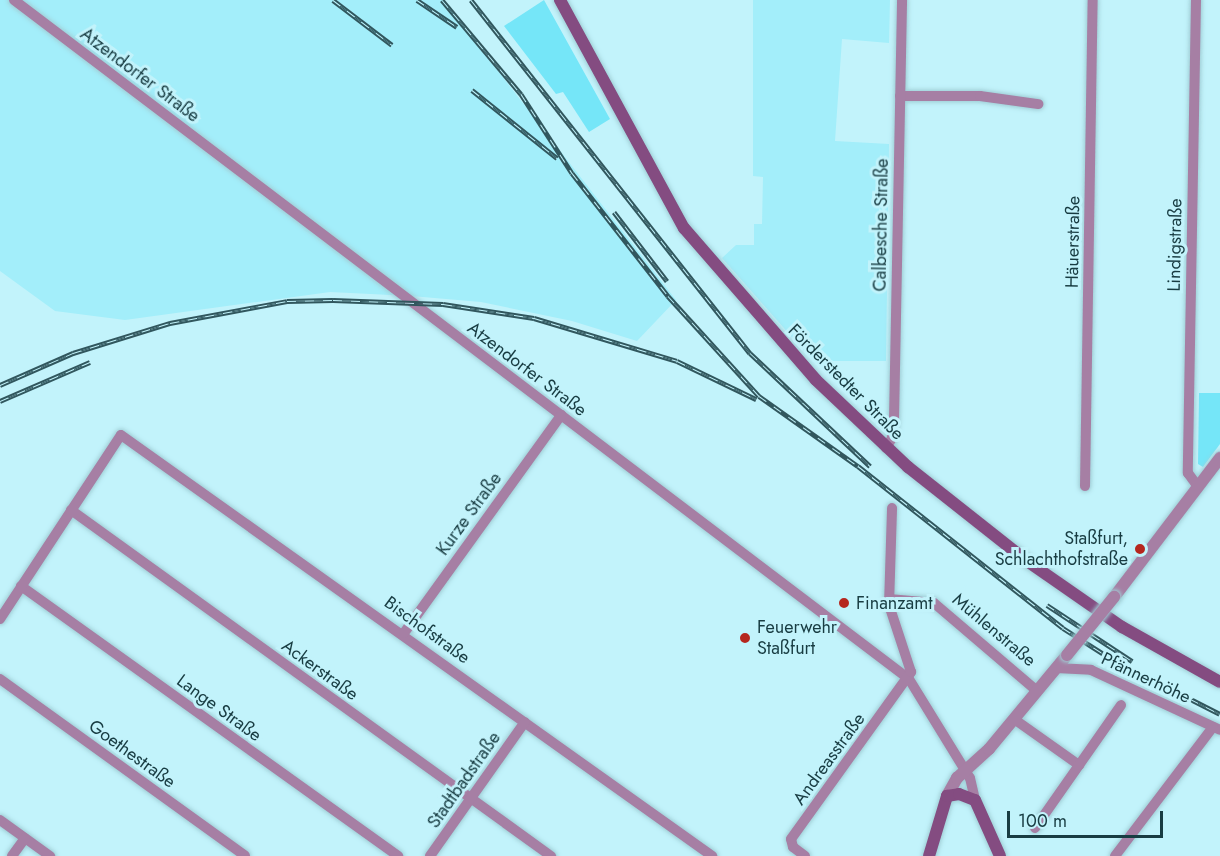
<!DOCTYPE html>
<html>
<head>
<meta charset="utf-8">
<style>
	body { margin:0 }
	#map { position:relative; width:1220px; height:856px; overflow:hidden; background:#c2f3fb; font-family:Jost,sans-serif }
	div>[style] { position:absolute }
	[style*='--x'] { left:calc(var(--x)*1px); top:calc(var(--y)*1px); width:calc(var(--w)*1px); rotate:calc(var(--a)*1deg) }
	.built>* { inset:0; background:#a3eefa }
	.green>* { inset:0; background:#75e6f8 }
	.roads { filter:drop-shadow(0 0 2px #a0ced6) drop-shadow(0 0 2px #a0ced6) }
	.minor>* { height:10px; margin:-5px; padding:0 5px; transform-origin:5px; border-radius:5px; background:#a67fa4 }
	.tertiary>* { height:12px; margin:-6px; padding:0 6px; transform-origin:6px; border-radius:6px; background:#a67fa4 }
	.secondary>* { height:12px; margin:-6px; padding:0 6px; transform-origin:6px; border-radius:6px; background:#844c81 }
	.rail>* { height:5px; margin-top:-2.5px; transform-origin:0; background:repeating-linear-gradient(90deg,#c2f3fb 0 9px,#31575e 0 18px); box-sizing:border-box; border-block:2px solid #31575e }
	.bridges { filter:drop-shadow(0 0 2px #a0ced6) drop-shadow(0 0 2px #a0ced6) }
	.tertiary-bridge>* { height:12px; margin:-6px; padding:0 6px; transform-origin:6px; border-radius:6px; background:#a67fa4 }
	.dots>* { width:16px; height:16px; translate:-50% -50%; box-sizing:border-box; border:3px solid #c2f3fb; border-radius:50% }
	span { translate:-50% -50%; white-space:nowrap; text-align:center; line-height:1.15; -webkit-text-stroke:6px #c2f3fb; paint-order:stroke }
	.street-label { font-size:18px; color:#183c42 }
	.poi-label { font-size:18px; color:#183c42 }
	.right { translate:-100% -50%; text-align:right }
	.left { translate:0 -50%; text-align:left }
	.scale { position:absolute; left:1007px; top:811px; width:156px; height:27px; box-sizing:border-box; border:3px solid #183c42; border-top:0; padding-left:8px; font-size:18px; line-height:21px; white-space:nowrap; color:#183c42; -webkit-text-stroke:4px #c2f3fb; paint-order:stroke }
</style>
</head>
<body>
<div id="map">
	<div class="built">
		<i style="clip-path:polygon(0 0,443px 0,676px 300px,637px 341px,572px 321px,481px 302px,411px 296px,330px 292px,125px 320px,55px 311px,0 271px)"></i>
		<i style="clip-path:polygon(753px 0,890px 0,889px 43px,842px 39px,835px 141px,889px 144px,886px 361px,813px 361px,722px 258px,736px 245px,754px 245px,754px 224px,762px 224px,763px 177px,753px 176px)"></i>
	</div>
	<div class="green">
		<i style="clip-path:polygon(544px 0,610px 119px,589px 132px,563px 92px,556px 94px,504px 26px)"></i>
		<i style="clip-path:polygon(1199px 393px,1220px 393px,1220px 444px,1203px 467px,1198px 464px)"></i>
	</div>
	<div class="roads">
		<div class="minor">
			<i style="--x:14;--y:0;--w:1123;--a:37.19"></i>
			<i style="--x:909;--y:679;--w:116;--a:58.4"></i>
			<i style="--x:970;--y:778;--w:23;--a:77"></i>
			<i style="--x:1196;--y:0;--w:473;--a:91"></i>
			<i style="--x:1188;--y:473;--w:17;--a:54"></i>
			<i style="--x:900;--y:96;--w:80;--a:0"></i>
			<i style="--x:980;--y:96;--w:59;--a:7.9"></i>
			<i style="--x:886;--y:448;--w:12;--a:-59"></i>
			<i style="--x:892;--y:438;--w:18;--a:-84"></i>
			<i style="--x:894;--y:420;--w:420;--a:-88.9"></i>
			<i style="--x:1085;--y:486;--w:486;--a:-89.1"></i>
			<i style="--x:71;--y:510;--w:592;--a:35.79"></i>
			<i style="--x:21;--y:586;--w:464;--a:35.6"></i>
			<i style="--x:889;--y:599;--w:45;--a:5.1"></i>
			<i style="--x:934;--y:603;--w:135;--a:40.5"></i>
			<i style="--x:0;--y:619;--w:220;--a:-56.7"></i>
			<i style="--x:121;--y:435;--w:726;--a:35.46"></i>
			<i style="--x:404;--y:633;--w:269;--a:-54.2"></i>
			<i style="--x:1056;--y:668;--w:35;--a:3"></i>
			<i style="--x:1091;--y:670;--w:142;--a:24.9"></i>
			<i style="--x:0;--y:679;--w:302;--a:35.8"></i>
			<i style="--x:1014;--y:719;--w:80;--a:35.3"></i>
			<i style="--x:0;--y:820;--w:62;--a:35.8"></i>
			<i style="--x:1035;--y:828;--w:150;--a:-55"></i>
			<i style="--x:12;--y:856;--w:22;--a:-54"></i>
			<i style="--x:430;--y:856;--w:164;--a:-54.7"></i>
			<i style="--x:805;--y:856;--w:15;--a:-143"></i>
			<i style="--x:793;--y:847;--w:8;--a:-104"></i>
			<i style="--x:791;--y:839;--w:206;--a:-54.3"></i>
			<i style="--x:911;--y:672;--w:71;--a:-108.2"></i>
			<i style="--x:889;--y:605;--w:97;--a:-88.2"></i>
			<i style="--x:1115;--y:856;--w:162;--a:-52.8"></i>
		</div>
		<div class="tertiary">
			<i style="--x:1114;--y:597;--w:175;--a:-52.7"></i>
			<i style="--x:947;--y:796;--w:21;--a:-61"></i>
			<i style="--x:957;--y:778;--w:43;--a:-42.2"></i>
			<i style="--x:989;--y:749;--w:122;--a:-50.3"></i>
		</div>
		<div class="secondary">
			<i style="--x:560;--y:0;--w:260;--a:61.5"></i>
			<i style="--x:684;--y:228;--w:201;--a:49"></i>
			<i style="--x:816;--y:380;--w:127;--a:43.4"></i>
			<i style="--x:908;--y:467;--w:152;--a:38.3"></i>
			<i style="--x:1027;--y:561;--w:116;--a:34.8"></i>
			<i style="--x:1122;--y:627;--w:112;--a:29.3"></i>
			<i style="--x:929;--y:856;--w:63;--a:-73.3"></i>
			<i style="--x:947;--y:796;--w:12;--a:-9"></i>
			<i style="--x:959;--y:794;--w:17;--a:21"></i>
			<i style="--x:975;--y:800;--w:61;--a:65.9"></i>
		</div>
	</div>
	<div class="rail">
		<i style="--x:333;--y:0;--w:74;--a:37.3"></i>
		<i style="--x:417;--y:0;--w:48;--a:34"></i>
		<i style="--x:442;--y:0;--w:123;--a:50"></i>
		<i style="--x:521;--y:94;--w:94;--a:57.2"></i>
		<i style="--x:572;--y:173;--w:156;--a:52"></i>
		<i style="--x:668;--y:296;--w:135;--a:47.7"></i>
		<i style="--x:759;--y:396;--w:121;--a:35.3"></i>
		<i style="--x:858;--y:466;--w:261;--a:38.3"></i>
		<i style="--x:1063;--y:628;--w:56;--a:32.6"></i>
		<i style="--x:1110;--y:658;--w:123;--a:27"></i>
		<i style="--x:471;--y:0;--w:450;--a:51.7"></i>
		<i style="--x:750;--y:353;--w:165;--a:43.3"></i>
		<i style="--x:472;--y:90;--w:109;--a:38.7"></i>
		<i style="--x:614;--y:212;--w:87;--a:52.5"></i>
		<i style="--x:0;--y:385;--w:80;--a:-23.7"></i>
		<i style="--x:73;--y:353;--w:102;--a:-17.2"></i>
		<i style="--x:170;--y:323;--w:119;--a:-10.6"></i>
		<i style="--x:287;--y:301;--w:46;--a:-1.2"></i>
		<i style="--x:333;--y:300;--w:110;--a:2.1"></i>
		<i style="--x:443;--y:304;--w:92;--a:8.7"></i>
		<i style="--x:534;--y:318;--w:149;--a:16.7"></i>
		<i style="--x:677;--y:361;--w:88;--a:25.7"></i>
		<i style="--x:0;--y:401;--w:98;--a:-23.4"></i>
		<i style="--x:1047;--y:605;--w:102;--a:33.4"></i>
	</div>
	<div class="bridges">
		<div class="tertiary-bridge">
			<i style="--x:1067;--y:655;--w:75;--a:-51"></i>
		</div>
	</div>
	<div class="dots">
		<i style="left:1140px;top:549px;background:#b5261e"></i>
		<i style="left:844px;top:603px;background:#b5261e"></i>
		<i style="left:745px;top:638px;background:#b5261e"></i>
	</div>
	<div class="street-label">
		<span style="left:140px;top:75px;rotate:37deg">Atzendorfer Straße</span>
		<span style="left:881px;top:225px;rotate:-89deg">Calbesche Straße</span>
		<span style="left:1073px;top:242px;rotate:-89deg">Häuerstraße</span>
		<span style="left:1175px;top:245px;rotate:-89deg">Lindigstraße</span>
		<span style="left:527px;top:369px;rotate:37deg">Atzendorfer Straße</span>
		<span style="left:846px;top:382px;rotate:45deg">Förderstedter Straße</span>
		<span style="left:469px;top:514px;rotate:-54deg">Kurze Straße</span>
		<span style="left:427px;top:630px;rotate:36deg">Bischofstraße</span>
		<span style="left:994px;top:630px;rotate:40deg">Mühlenstraße</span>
		<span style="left:320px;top:670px;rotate:36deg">Ackerstraße</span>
		<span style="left:1146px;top:678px;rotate:25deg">Pfännerhöhe</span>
		<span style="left:219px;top:708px;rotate:36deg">Lange Straße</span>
		<span style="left:132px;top:754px;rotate:36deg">Goethestraße</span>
		<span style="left:829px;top:759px;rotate:-54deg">Andreasstraße</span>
		<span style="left:464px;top:780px;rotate:-55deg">Stadtbadstraße</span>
	</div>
	<div class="poi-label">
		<span class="right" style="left:1128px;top:549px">Staßfurt,<br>Schlachthofstraße</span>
		<span class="left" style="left:856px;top:603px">Finanzamt</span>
		<span class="left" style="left:757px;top:638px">Feuerwehr<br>Staßfurt</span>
	</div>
	<div class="scale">100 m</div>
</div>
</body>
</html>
